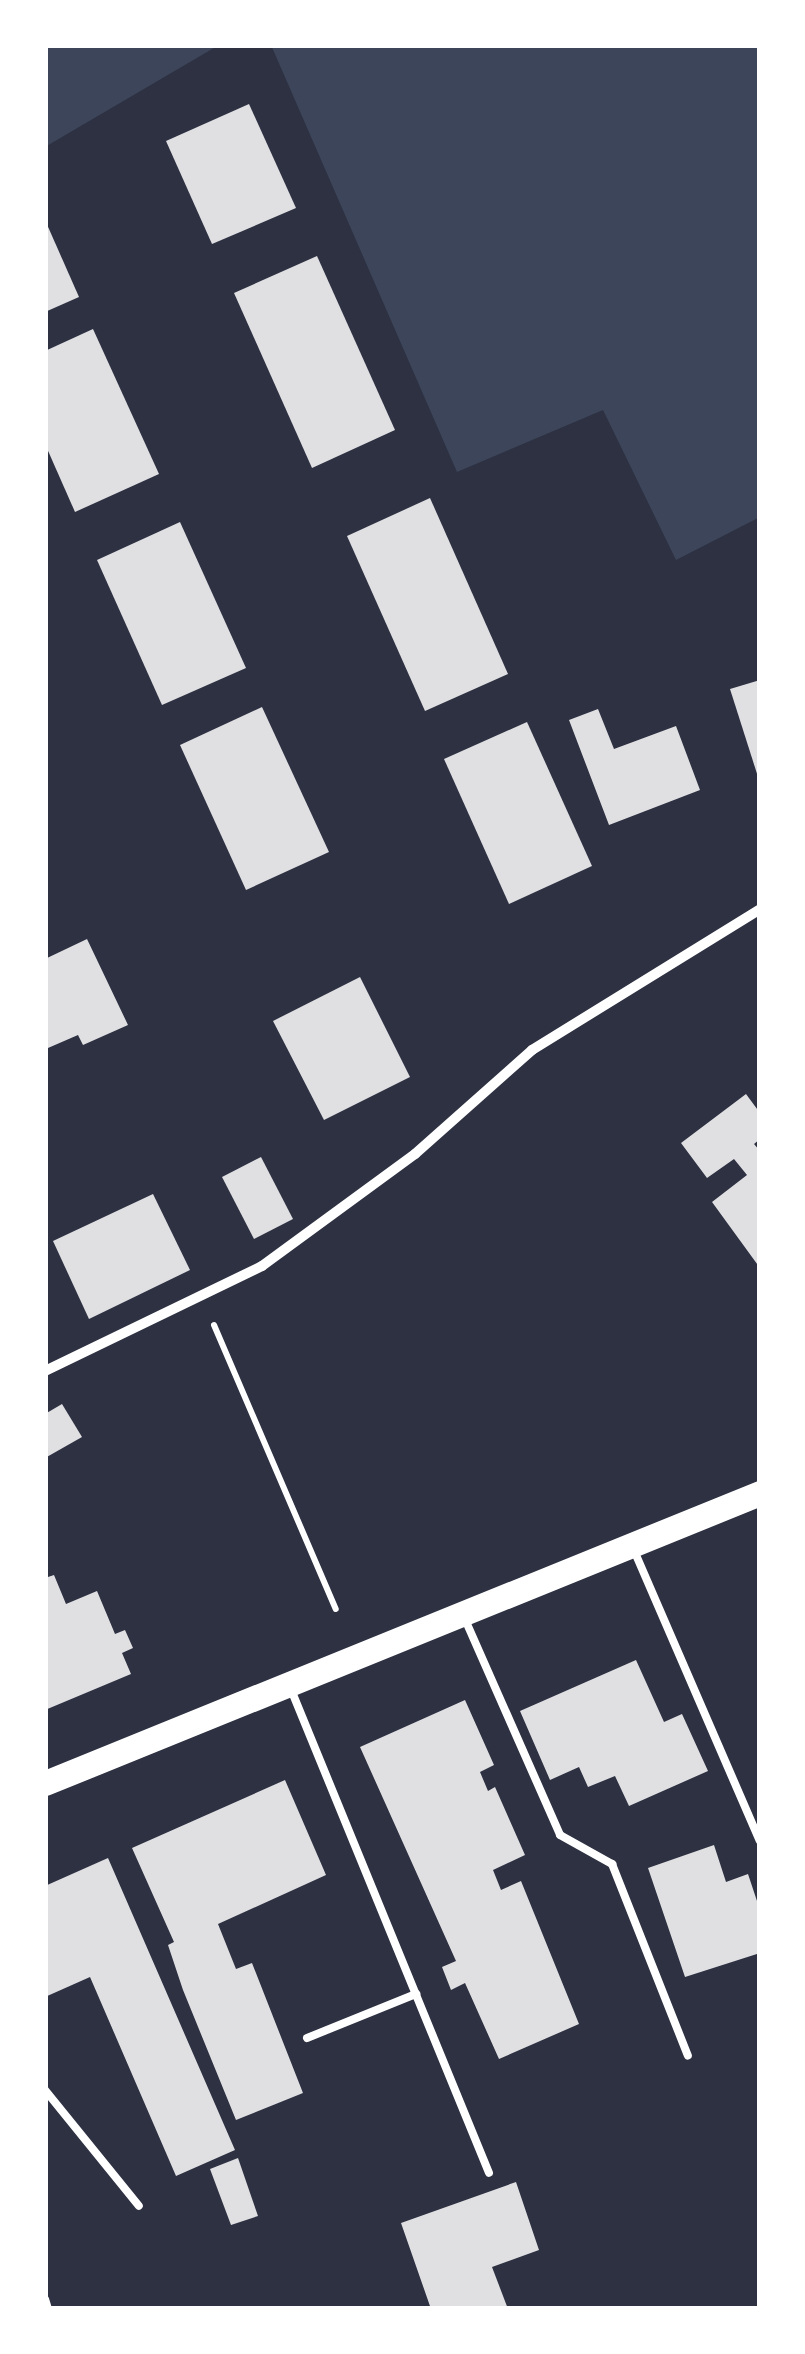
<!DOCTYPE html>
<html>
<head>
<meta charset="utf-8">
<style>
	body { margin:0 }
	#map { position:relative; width:805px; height:2354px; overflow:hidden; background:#2d3142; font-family:"Public Sans",sans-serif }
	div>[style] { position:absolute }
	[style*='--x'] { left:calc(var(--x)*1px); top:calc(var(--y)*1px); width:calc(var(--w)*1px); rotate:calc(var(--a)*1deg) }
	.green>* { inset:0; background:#3c4559 }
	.building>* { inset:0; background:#e0e0e3 }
	.path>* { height:6px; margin:-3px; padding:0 3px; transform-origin:3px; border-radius:3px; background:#fff }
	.service>* { height:8px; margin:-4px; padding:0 4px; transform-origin:4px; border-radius:4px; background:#fff }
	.minor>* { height:10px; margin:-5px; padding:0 5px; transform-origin:5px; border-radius:5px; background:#fff }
	.primary>* { height:25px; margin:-12.5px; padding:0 12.5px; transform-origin:12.5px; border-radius:12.5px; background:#fff }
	span { translate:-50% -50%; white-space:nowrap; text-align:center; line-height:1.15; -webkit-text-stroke:9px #fff; paint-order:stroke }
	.frame { position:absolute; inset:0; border:48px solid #fff; pointer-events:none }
</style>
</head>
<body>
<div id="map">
	<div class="green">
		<i style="clip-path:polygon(45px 45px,219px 45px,45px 147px)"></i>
		<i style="clip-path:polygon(271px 45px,760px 45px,760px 517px,676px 560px,603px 410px,457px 472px)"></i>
	</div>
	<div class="building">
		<i style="clip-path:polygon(249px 104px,296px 208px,212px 244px,166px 141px)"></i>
		<i style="clip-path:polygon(45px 220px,79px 297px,45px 312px)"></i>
		<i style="clip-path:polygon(317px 256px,395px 430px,312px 468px,234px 293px)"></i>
		<i style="clip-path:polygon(93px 329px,159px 474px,75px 512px,45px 444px,45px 351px)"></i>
		<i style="clip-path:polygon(430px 498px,508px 674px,425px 711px,347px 536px)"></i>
		<i style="clip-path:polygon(180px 522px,246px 668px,162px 705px,97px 560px)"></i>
		<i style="clip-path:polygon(760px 680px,760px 780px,759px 780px,730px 689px)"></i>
		<i style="clip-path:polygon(262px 707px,329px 852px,246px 890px,180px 745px)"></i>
		<i style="clip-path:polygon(598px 709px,614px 749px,676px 726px,700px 790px,609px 825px,569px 720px)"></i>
		<i style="clip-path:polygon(527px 722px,592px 866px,509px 904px,444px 759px)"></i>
		<i style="clip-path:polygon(87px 939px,128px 1025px,83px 1045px,78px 1035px,48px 1048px,45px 959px)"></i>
		<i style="clip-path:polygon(360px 977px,410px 1077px,324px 1120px,273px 1021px)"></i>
		<i style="clip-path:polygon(746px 1094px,760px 1113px,760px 1139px,754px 1144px,760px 1151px,760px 1268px,712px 1202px,747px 1175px,734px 1159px,707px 1178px,681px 1143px)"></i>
		<i style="clip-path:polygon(261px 1157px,293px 1219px,254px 1239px,222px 1177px)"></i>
		<i style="clip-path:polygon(153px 1194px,190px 1270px,89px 1319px,53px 1241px)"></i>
		<i style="clip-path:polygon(62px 1404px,82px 1437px,45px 1458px,45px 1414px)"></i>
		<i style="clip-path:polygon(54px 1575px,66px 1604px,97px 1591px,115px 1634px,125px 1630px,133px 1648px,122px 1653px,131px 1674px,45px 1710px,45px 1578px)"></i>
		<i style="clip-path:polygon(636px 1660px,664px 1722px,682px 1714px,708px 1771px,629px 1806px,615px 1776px,588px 1787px,579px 1767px,550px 1780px,520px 1711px)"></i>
		<i style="clip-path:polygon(465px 1700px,494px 1765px,480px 1772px,488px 1791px,495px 1787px,525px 1855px,493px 1870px,501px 1890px,521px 1881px,579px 2024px,499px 2059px,465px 1983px,451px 1990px,442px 1967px,456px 1961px,360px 1747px)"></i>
		<i style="clip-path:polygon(285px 1780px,326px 1875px,218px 1924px,236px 1969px,252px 1963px,303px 2093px,236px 2120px,183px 1990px,168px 1945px,174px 1942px,132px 1848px)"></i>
		<i style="clip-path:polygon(714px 1845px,726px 1882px,748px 1874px,760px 1910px,760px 1953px,685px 1977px,648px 1868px)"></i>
		<i style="clip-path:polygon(108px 1858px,235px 2150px,176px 2176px,90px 1977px,45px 1997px,45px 1886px)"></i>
		<i style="clip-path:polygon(238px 2158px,258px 2216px,231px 2225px,210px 2169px)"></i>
		<i style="clip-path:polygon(516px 2182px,539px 2250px,492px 2267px,508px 2309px,431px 2309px,401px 2223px)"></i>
	</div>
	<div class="path">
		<i style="--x:214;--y:1325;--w:309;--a:66.8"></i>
	</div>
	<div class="service">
		<i style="--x:633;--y:1548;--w:319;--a:66.6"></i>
		<i style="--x:464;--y:1617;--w:238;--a:66.2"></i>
		<i style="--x:560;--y:1835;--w:60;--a:29.1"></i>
		<i style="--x:612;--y:1864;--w:206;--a:68.4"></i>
		<i style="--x:290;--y:1687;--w:525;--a:67.73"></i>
		<i style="--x:307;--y:2038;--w:118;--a:-22"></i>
		<i style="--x:45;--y:2090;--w:149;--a:51"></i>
		<i style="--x:45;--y:2299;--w:10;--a:73"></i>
	</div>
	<div class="minor">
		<i style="--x:45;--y:1371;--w:241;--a:-25.8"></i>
		<i style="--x:262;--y:1266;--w:190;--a:-36.2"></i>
		<i style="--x:415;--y:1154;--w:157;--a:-41.6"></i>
		<i style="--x:532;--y:1050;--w:268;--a:-31.7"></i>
	</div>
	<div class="primary">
		<i style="--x:45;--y:1783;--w:772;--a:-22.08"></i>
	</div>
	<div class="frame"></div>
</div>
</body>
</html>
